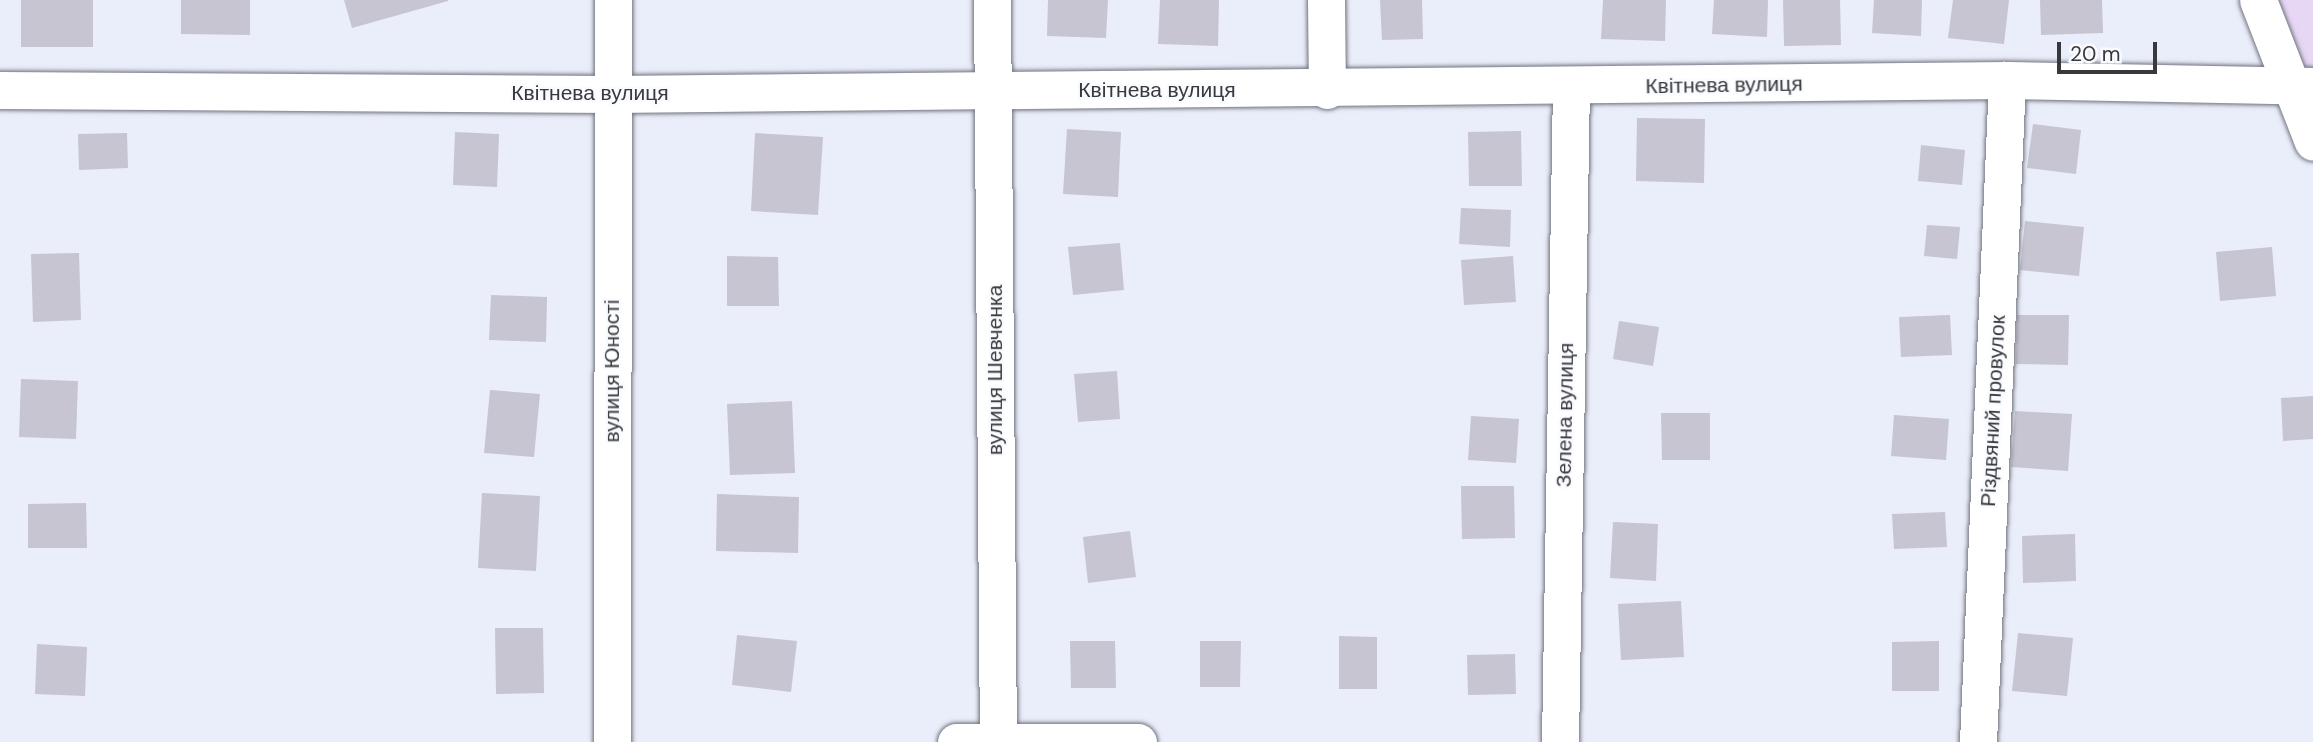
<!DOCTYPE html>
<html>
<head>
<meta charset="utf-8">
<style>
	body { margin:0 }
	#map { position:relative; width:2313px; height:742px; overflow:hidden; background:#eaeefa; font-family:"DM Sans",sans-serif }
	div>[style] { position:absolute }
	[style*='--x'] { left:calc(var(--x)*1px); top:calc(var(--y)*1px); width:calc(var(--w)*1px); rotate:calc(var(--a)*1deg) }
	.green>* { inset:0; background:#e7d7f5 }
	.building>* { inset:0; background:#c6c5d1 }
	.roads { filter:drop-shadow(0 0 2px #71747f) drop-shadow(0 0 2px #71747f) }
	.street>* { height:37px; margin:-18.5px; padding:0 18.5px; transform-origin:18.5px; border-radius:18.5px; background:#fff }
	span { translate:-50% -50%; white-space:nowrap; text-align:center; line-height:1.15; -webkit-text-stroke:5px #fafbfe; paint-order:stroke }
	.street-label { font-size:21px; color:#37393d }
	.scale { position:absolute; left:2057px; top:42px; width:100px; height:32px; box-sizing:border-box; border:4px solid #37393d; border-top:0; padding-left:9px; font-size:21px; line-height:24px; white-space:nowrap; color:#37393d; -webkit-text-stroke:5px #fafbfe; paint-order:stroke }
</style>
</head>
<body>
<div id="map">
	<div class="green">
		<i style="clip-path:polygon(2258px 0,2313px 0,2313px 139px)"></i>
	</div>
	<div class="building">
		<i style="clip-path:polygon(21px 0,93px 0,93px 47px,21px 47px)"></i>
		<i style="clip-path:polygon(181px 0,250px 0,250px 35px,181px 34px)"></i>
		<i style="clip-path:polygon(344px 0,448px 0,448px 1px,352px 28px)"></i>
		<i style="clip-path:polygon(1048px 0,1108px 0,1106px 38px,1047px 36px)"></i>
		<i style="clip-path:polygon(1160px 0,1219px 0,1218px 46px,1158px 44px)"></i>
		<i style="clip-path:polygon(1380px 0,1422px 0,1423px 39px,1382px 40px)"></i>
		<i style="clip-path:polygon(1603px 0,1666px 0,1665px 41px,1601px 39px)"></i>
		<i style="clip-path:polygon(1714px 0,1768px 0,1767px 37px,1712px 34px)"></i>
		<i style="clip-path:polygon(1783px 0,1840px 0,1841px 45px,1784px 46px)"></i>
		<i style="clip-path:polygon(1874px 0,1922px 0,1921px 36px,1872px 33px)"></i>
		<i style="clip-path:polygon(1953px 0,2009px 0,2004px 44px,1948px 38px)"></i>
		<i style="clip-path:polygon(2040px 0,2102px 0,2103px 33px,2041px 35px)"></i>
		<i style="clip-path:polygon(1637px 118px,1705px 119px,1704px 183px,1636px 181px)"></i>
		<i style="clip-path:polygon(2033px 124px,2081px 130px,2076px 174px,2027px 168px)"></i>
		<i style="clip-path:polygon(1067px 129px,1121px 132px,1118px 197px,1063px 194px)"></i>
		<i style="clip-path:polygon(1521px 131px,1522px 186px,1469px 186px,1468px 132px)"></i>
		<i style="clip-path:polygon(455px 132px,499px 134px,497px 187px,453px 185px)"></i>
		<i style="clip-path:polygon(127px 133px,128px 168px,79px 170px,78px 134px)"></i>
		<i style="clip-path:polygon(755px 133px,823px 137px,818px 215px,751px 211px)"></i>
		<i style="clip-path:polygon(1921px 145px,1965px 150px,1962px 185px,1918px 181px)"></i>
		<i style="clip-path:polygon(1461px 208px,1511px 210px,1510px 247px,1459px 244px)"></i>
		<i style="clip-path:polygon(2025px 221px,2084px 227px,2079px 276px,2020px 270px)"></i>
		<i style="clip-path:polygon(1927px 225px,1960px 227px,1957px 259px,1924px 256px)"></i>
		<i style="clip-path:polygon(1120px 243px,1124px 290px,1073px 295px,1068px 247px)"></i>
		<i style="clip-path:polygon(2272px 247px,2276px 296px,2220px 301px,2216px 252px)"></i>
		<i style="clip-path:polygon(79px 253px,81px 320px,33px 322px,31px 254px)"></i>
		<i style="clip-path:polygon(727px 256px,778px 257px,779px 306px,727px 306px)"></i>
		<i style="clip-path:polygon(1513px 256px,1516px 302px,1464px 305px,1461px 260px)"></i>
		<i style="clip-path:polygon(491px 295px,547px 297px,546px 342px,489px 340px)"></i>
		<i style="clip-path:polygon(1950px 315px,1952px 355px,1901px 357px,1899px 317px)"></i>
		<i style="clip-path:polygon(2017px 315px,2069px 315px,2068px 365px,2016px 364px)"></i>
		<i style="clip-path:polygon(1619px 321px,1659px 327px,1653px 366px,1613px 359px)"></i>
		<i style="clip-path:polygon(1117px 371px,1120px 419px,1078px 422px,1074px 374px)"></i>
		<i style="clip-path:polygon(21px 379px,78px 381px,76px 439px,19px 437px)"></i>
		<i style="clip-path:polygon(490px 390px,540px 394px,534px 457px,484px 453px)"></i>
		<i style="clip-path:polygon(2313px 396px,2313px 439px,2283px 441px,2281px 398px)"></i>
		<i style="clip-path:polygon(792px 401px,795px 473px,730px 475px,727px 404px)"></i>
		<i style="clip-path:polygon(2015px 411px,2072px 414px,2068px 471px,2011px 467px)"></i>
		<i style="clip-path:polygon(1661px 413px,1710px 413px,1710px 460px,1662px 460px)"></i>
		<i style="clip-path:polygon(1894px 415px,1949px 419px,1946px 460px,1891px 456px)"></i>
		<i style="clip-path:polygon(1471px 416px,1519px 419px,1516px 463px,1468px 460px)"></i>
		<i style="clip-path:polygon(1461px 486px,1514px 486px,1515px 538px,1462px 539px)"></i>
		<i style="clip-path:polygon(482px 493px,540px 496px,536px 571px,478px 568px)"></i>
		<i style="clip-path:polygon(717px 494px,799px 497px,798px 553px,716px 551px)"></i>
		<i style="clip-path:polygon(86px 503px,87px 548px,28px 548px,28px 504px)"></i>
		<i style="clip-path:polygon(1945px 512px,1947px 547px,1894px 549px,1892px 514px)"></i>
		<i style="clip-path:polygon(1613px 522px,1658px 524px,1656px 581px,1610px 578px)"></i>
		<i style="clip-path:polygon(1130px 531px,1136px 577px,1088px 583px,1083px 537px)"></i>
		<i style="clip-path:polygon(2075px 534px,2076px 581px,2023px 583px,2022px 536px)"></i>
		<i style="clip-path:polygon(1681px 601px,1684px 657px,1621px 660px,1618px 604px)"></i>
		<i style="clip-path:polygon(495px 628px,543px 628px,544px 693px,496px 694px)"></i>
		<i style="clip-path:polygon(2018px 633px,2073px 638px,2067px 696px,2012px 691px)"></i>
		<i style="clip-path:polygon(737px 635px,797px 641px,791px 692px,732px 685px)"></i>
		<i style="clip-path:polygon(1339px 636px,1377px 637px,1377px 689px,1339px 689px)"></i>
		<i style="clip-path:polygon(1070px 641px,1115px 641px,1116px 688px,1071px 688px)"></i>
		<i style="clip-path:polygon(1200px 641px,1241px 641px,1240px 687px,1200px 687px)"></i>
		<i style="clip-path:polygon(1939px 641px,1939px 691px,1892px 691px,1892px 642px)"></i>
		<i style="clip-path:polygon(37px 644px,87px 647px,85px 696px,35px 694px)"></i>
		<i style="clip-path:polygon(1515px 654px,1516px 694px,1468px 695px,1467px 655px)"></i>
	</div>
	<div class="roads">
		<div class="street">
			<i style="--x:992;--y:0;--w:740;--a:89.54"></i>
			<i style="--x:1326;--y:0;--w:90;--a:89.4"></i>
			<i style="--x:2258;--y:0;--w:152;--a:68.8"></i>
			<i style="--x:0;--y:90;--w:611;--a:0.38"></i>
			<i style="--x:611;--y:94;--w:1396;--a:-0.57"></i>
			<i style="--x:2007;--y:80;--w:306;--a:1.1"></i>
			<i style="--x:612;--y:742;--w:742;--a:-89.92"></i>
			<i style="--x:956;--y:742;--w:182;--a:0"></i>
			<i style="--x:1560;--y:742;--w:654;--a:-89.04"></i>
			<i style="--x:1978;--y:742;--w:663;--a:-87.49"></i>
		</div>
	</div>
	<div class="street-label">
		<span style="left:1724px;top:85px;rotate:-1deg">Квітнева вулиця</span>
		<span style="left:1157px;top:90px">Квітнева вулиця</span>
		<span style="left:590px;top:93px">Квітнева вулиця</span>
		<span style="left:995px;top:370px;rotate:-90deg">вулиця Шевченка</span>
		<span style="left:612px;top:371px;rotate:-90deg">вулиця Юності</span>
		<span style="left:1993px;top:411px;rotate:-87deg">Різдвяний провулок</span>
		<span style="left:1565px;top:415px;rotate:-89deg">Зелена вулиця</span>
	</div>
	<div class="scale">20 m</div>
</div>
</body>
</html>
